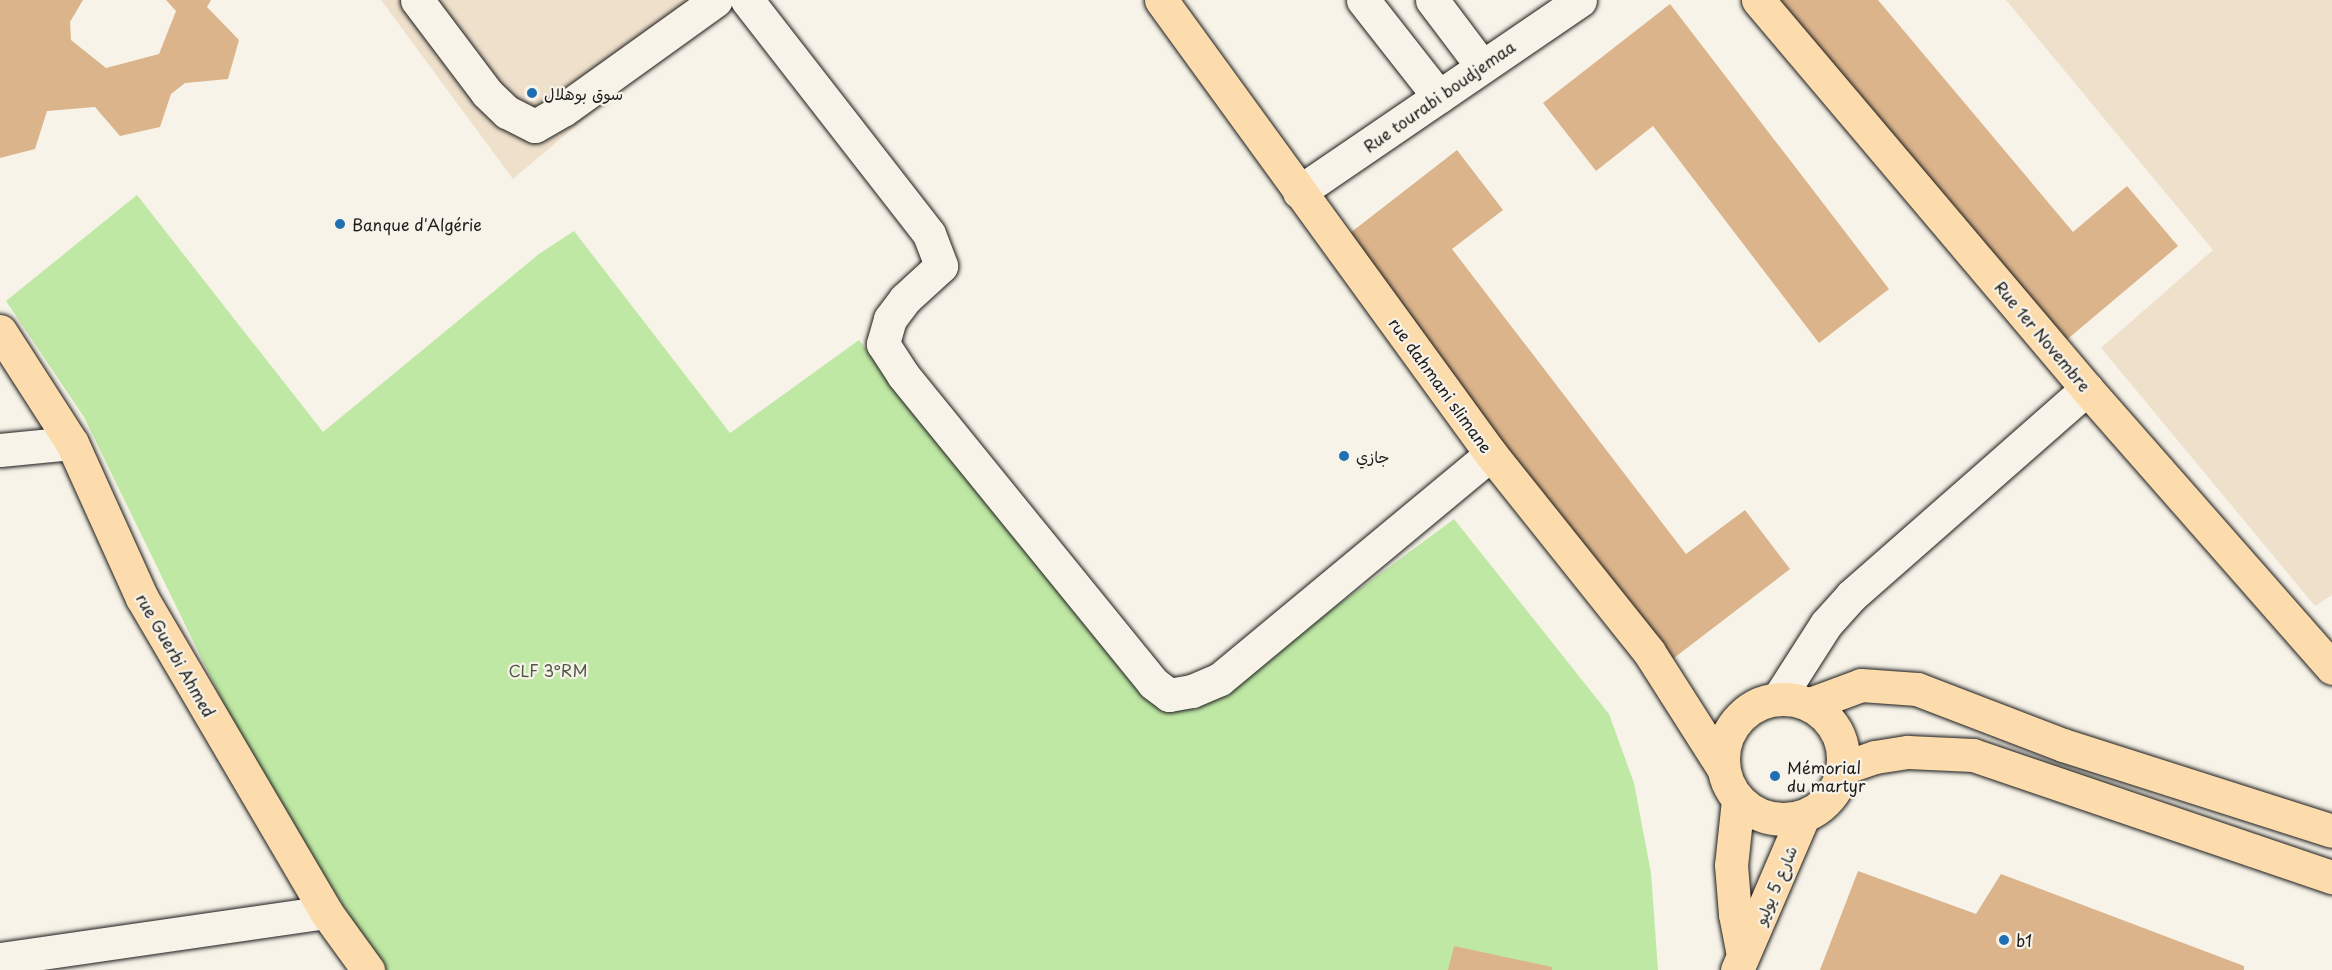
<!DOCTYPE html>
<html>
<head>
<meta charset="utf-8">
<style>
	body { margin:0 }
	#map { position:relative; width:2332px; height:970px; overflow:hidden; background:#f7f3e8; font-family:"Playpen Sans","Playpen Sans Arabic",sans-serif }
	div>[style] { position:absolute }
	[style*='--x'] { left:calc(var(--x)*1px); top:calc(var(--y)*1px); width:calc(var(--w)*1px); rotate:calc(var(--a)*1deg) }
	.built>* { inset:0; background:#efe0cc }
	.green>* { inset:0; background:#bfe8a4 }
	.building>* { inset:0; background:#dbb48c }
	.roads { filter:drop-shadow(0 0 2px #1c1c1c) drop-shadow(0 0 2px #1c1c1c) }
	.minor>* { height:33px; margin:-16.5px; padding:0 16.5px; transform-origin:16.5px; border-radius:16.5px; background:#f7f3e8 }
	.major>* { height:33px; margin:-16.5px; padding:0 16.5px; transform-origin:16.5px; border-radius:16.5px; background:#fcdcac }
	.major>.ring { margin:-16.5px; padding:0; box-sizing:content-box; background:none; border:33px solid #fcdcac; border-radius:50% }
	.dots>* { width:16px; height:16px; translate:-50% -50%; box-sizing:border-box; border:3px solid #f7f3e8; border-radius:50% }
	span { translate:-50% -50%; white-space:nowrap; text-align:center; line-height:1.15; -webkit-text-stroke:4.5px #f7f3e8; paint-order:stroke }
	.poi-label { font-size:16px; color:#1c1c1c }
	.left { translate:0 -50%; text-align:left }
	.street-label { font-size:16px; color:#1c1c1c }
	.park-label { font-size:16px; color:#4d5945 }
</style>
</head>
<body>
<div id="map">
	<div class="built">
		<i style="clip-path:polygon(381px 0,710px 0,716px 7px,513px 179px)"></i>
		<i style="clip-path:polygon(2006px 0,2332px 0,2332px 595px,2315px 606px,2101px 348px,2213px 250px)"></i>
	</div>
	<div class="green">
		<i style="clip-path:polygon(137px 195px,323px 432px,539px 254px,574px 231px,730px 433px,859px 340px,1151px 703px,1196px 710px,1454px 519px,1609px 714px,1634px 783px,1651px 873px,1658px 970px,384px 970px,250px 758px,84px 417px,6px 301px)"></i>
	</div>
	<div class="building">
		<i style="clip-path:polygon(0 0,83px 0,70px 22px,71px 40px,106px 68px,159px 54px,176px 11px,166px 0,211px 0,207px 7px,239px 40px,228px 79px,185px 83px,171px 94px,160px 127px,120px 136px,95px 107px,47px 111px,35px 149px,0 158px)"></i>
		<i style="clip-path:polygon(1776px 0,1878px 0,2073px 232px,2127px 186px,2178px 246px,2064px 342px)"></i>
		<i style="clip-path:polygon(1670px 4px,1889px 289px,1819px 343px,1653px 126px,1596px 171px,1543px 103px)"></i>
		<i style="clip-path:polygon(1457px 150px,1503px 210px,1452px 249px,1686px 554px,1745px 510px,1790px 569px,1670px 661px,1345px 237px)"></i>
		<i style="clip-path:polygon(1858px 871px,1976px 914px,2001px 874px,2244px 966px,2244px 970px,1820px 970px)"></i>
		<i style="clip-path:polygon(1454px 946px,1552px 967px,1552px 970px,1448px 970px)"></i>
	</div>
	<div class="roads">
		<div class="minor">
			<i style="--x:417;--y:0;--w:116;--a:53"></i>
			<i style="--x:487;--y:93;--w:28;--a:44"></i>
			<i style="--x:507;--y:112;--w:31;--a:27"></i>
			<i style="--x:535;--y:126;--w:32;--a:-30"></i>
			<i style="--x:563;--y:110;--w:188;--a:-35.7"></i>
			<i style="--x:747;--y:0;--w:296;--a:52.1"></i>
			<i style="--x:929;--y:234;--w:34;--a:69"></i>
			<i style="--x:941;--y:266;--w:49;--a:137.5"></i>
			<i style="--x:905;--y:299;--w:25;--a:127"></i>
			<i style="--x:890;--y:319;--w:26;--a:106"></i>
			<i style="--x:883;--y:344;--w:37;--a:57"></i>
			<i style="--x:903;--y:375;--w:397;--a:50.9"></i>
			<i style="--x:1153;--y:683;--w:20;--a:37"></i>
			<i style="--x:1169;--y:695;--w:23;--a:-10"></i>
			<i style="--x:1192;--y:691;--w:30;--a:-23"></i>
			<i style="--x:1220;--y:679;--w:352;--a:-39.7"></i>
			<i style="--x:1363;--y:0;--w:123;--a:51.9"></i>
			<i style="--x:1432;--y:0;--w:81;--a:53"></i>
			<i style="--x:1299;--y:192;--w:340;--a:-34.3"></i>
			<i style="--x:0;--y:450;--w:72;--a:-5.6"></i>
			<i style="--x:1778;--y:699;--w:89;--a:-57.4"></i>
			<i style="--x:1826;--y:624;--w:38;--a:-48"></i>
			<i style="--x:1851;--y:596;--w:314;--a:-41.3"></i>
			<i style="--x:0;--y:959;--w:329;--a:-8.2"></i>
		</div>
		<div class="major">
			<i style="--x:1161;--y:0;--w:561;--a:53.99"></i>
			<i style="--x:1491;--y:454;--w:253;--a:51.4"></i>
			<i style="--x:1649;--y:652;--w:138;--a:57.5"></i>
			<i style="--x:1758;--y:0;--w:509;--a:49.78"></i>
			<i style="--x:2087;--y:389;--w:371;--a:48.7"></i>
			<i style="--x:0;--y:331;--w:133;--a:57.3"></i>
			<i style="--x:72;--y:443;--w:170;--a:65.7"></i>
			<i style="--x:142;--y:598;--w:364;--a:59.6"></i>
			<i style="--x:326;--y:912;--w:72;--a:54.1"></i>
			<i class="ring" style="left:1723px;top:699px;width:87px;height:87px"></i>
			<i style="--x:1810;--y:704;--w:54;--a:-20.4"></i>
			<i style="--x:1861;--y:685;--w:56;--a:4.1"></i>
			<i style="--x:1917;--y:689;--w:156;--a:21"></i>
			<i style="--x:2063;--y:745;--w:282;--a:17.7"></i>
			<i style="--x:1843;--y:768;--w:34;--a:-19"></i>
			<i style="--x:1875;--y:757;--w:33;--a:-9"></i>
			<i style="--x:1908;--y:752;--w:65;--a:2.6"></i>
			<i style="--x:1973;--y:755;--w:379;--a:18.8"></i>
			<i style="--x:1738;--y:800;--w:65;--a:96.1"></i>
			<i style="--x:1731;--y:865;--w:49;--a:85.3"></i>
			<i style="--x:1735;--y:914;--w:37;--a:79"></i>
			<i style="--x:1737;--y:970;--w:167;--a:-66.7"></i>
		</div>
	</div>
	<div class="dots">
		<i style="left:532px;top:93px;background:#1f6fb2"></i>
		<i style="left:340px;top:224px;background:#1f6fb2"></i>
		<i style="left:1344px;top:456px;background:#1f6fb2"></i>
		<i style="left:1775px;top:776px;background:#1f6fb2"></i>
		<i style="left:2004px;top:940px;background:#1f6fb2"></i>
	</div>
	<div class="poi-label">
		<span class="left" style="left:544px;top:93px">سوق بوهلال</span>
		<span class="left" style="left:352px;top:224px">Banque d'Algérie</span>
		<span class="left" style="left:1356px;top:456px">جازي</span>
		<span class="left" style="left:1787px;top:776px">Mémorial<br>du martyr</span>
		<span class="left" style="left:2016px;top:940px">b1</span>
	</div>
	<div class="street-label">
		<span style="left:1439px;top:96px;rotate:-35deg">Rue tourabi boudjemaa</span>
		<span style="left:2043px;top:336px;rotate:50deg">Rue 1er Novembre</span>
		<span style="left:1441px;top:385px;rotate:54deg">rue dahmani slimane</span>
		<span style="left:176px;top:655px;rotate:60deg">rue Guerbi Ahmed</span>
		<span style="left:1775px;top:885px;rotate:-67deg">شارع 5 يوليو</span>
	</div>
	<div class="park-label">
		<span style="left:548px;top:670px">CLF 3°RM</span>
	</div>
</div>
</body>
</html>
